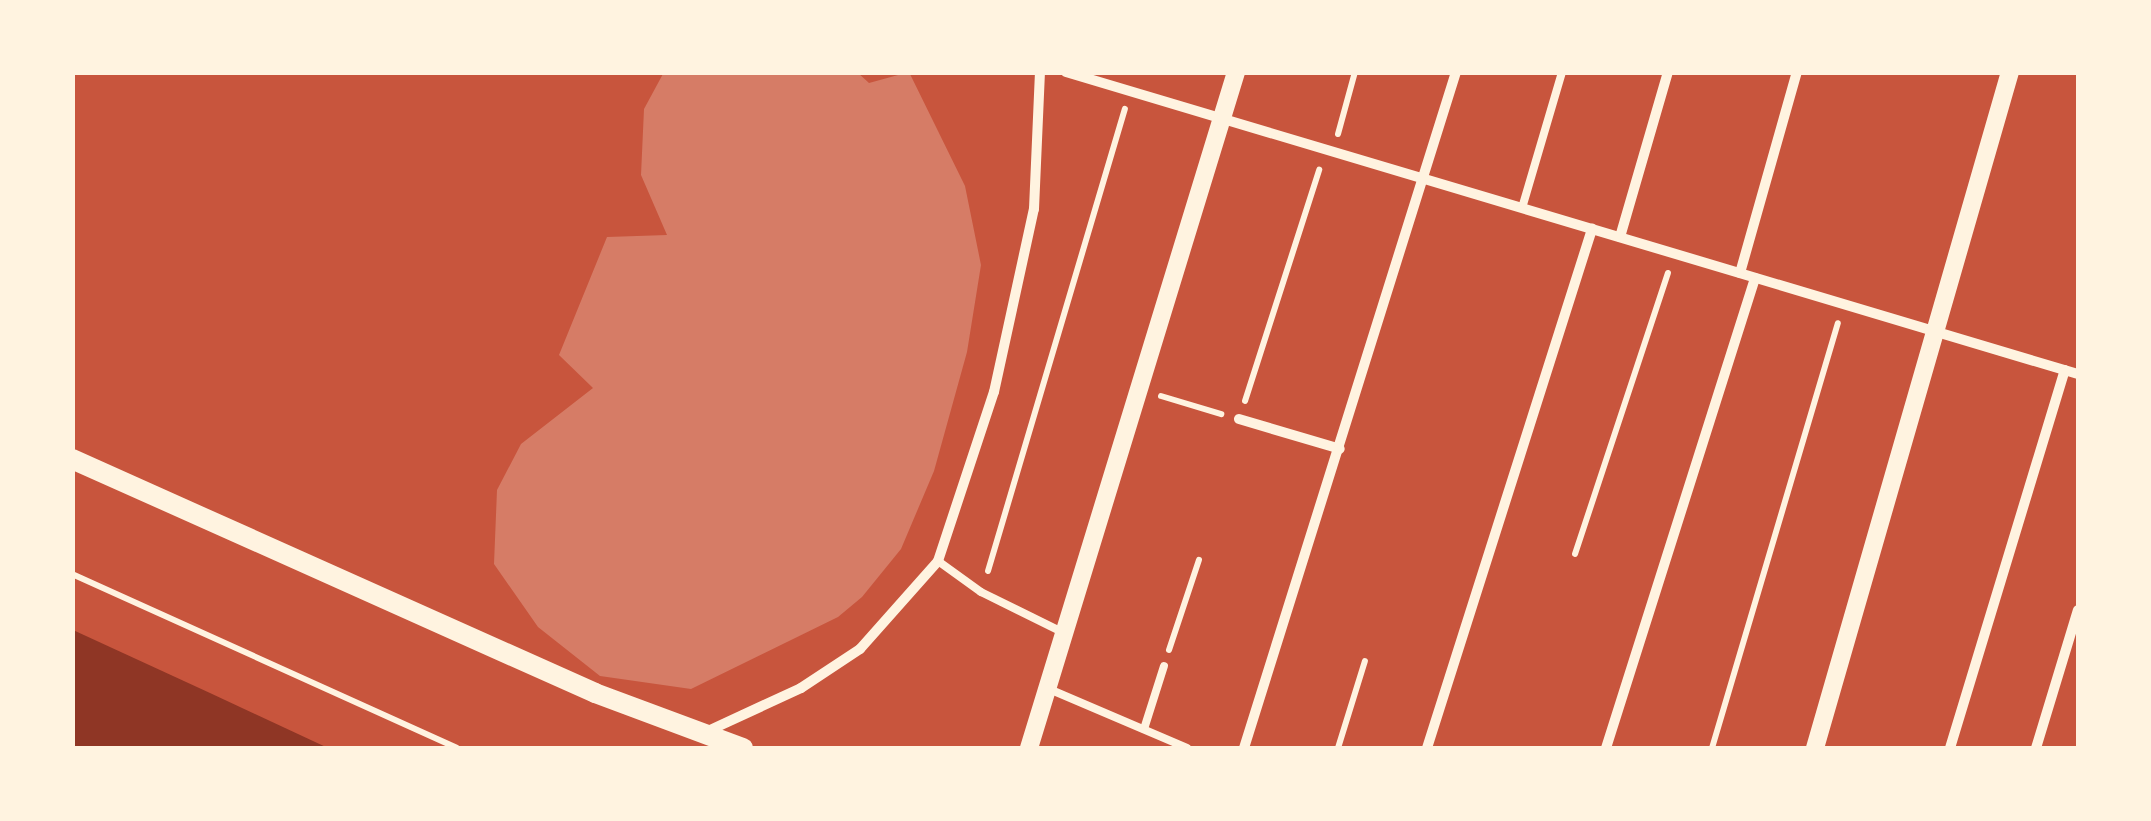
<!DOCTYPE html>
<html>
<head>
<meta charset="utf-8">
<style>
	body { margin:0 }
	#map { position:relative; width:2151px; height:821px; overflow:hidden; background:#c8553d; font-family:"Times New Roman",serif }
	div>[style] { position:absolute }
	[style*='--x'] { left:calc(var(--x)*1px); top:calc(var(--y)*1px); width:calc(var(--w)*1px); rotate:calc(var(--a)*1deg) }
	.water>* { inset:0; background:#8f3625 }
	.building>* { inset:0; background:#d67c66 }
	.path>* { height:6px; margin:-3px; padding:0 3px; transform-origin:3px; border-radius:3px; background:#fff3e0 }
	.service>* { height:8px; margin:-4px; padding:0 4px; transform-origin:4px; border-radius:4px; background:#fff3e0 }
	.minor>* { height:10px; margin:-5px; padding:0 5px; transform-origin:5px; border-radius:5px; background:#fff3e0 }
	.tertiary>* { height:18px; margin:-9px; padding:0 9px; transform-origin:9px; border-radius:9px; background:#fff3e0 }
	.secondary>* { height:20px; margin:-10px; padding:0 10px; transform-origin:10px; border-radius:10px; background:#fff3e0 }
	span { translate:-50% -50%; white-space:nowrap; text-align:center; line-height:1.15; -webkit-text-stroke:10px #fff3e0; paint-order:stroke }
	.frame { position:absolute; inset:0; border:75px solid #fff3e0; pointer-events:none }
</style>
</head>
<body>
<div id="map">
	<div class="water">
		<i style="clip-path:polygon(73px 630px,210px 693px,328px 748px,73px 748px)"></i>
	</div>
	<div class="building">
		<i style="clip-path:polygon(664px 72px,857px 72px,869px 83px,909px 72px,965px 186px,981px 265px,967px 352px,934px 471px,901px 549px,862px 597px,838px 617px,691px 689px,600px 676px,538px 627px,494px 564px,497px 490px,521px 444px,593px 388px,559px 355px,607px 237px,667px 235px,641px 175px,644px 109px)"></i>
	</div>
	<div class="path">
		<i style="--x:1338;--y:134;--w:64;--a:-74.7"></i>
		<i style="--x:1161;--y:396;--w:63;--a:16.7"></i>
		<i style="--x:1245;--y:401;--w:243;--a:-72.2"></i>
		<i style="--x:1575;--y:554;--w:296;--a:-71.7"></i>
		<i style="--x:988;--y:571;--w:482;--a:-73.5"></i>
		<i style="--x:72;--y:574;--w:422;--a:24.3"></i>
		<i style="--x:1169;--y:650;--w:95;--a:-71.6"></i>
		<i style="--x:1338;--y:748;--w:91;--a:-72.8"></i>
		<i style="--x:1712;--y:748;--w:443;--a:-73.5"></i>
	</div>
	<div class="service">
		<i style="--x:1522;--y:208;--w:142;--a:-73.6"></i>
		<i style="--x:938;--y:561;--w:53;--a:35.8"></i>
		<i style="--x:981;--y:592;--w:93;--a:26.3"></i>
		<i style="--x:1049;--y:689;--w:150;--a:23.1"></i>
		<i style="--x:1144;--y:729;--w:66;--a:-72.4"></i>
	</div>
	<div class="minor">
		<i style="--x:1066;--y:72;--w:1056;--a:16.62"></i>
		<i style="--x:1620;--y:237;--w:172;--a:-73.8"></i>
		<i style="--x:1740;--y:273;--w:209;--a:-74.2"></i>
		<i style="--x:1239;--y:419;--w:105;--a:16.5"></i>
		<i style="--x:708;--y:731;--w:102;--a:-24.8"></i>
		<i style="--x:801;--y:688;--w:71;--a:-33.5"></i>
		<i style="--x:860;--y:649;--w:118;--a:-48.4"></i>
		<i style="--x:938;--y:561;--w:178;--a:-71.7"></i>
		<i style="--x:994;--y:392;--w:187;--a:-77.7"></i>
		<i style="--x:1034;--y:209;--w:137;--a:-87.5"></i>
		<i style="--x:1244;--y:748;--w:708;--a:-72.59"></i>
		<i style="--x:1427;--y:748;--w:545;--a:-72.36"></i>
		<i style="--x:1606;--y:748;--w:493;--a:-72.4"></i>
		<i style="--x:1950;--y:748;--w:395;--a:-73.1"></i>
		<i style="--x:2036;--y:748;--w:144;--a:-73.1"></i>
	</div>
	<div class="tertiary">
		<i style="--x:1029;--y:748;--w:707;--a:-72.97"></i>
		<i style="--x:1815;--y:748;--w:704;--a:-73.91"></i>
	</div>
	<div class="secondary">
		<i style="--x:72;--y:459;--w:573;--a:24.1"></i>
		<i style="--x:595;--y:693;--w:158;--a:20.4"></i>
	</div>
	<div class="frame"></div>
</div>
</body>
</html>
